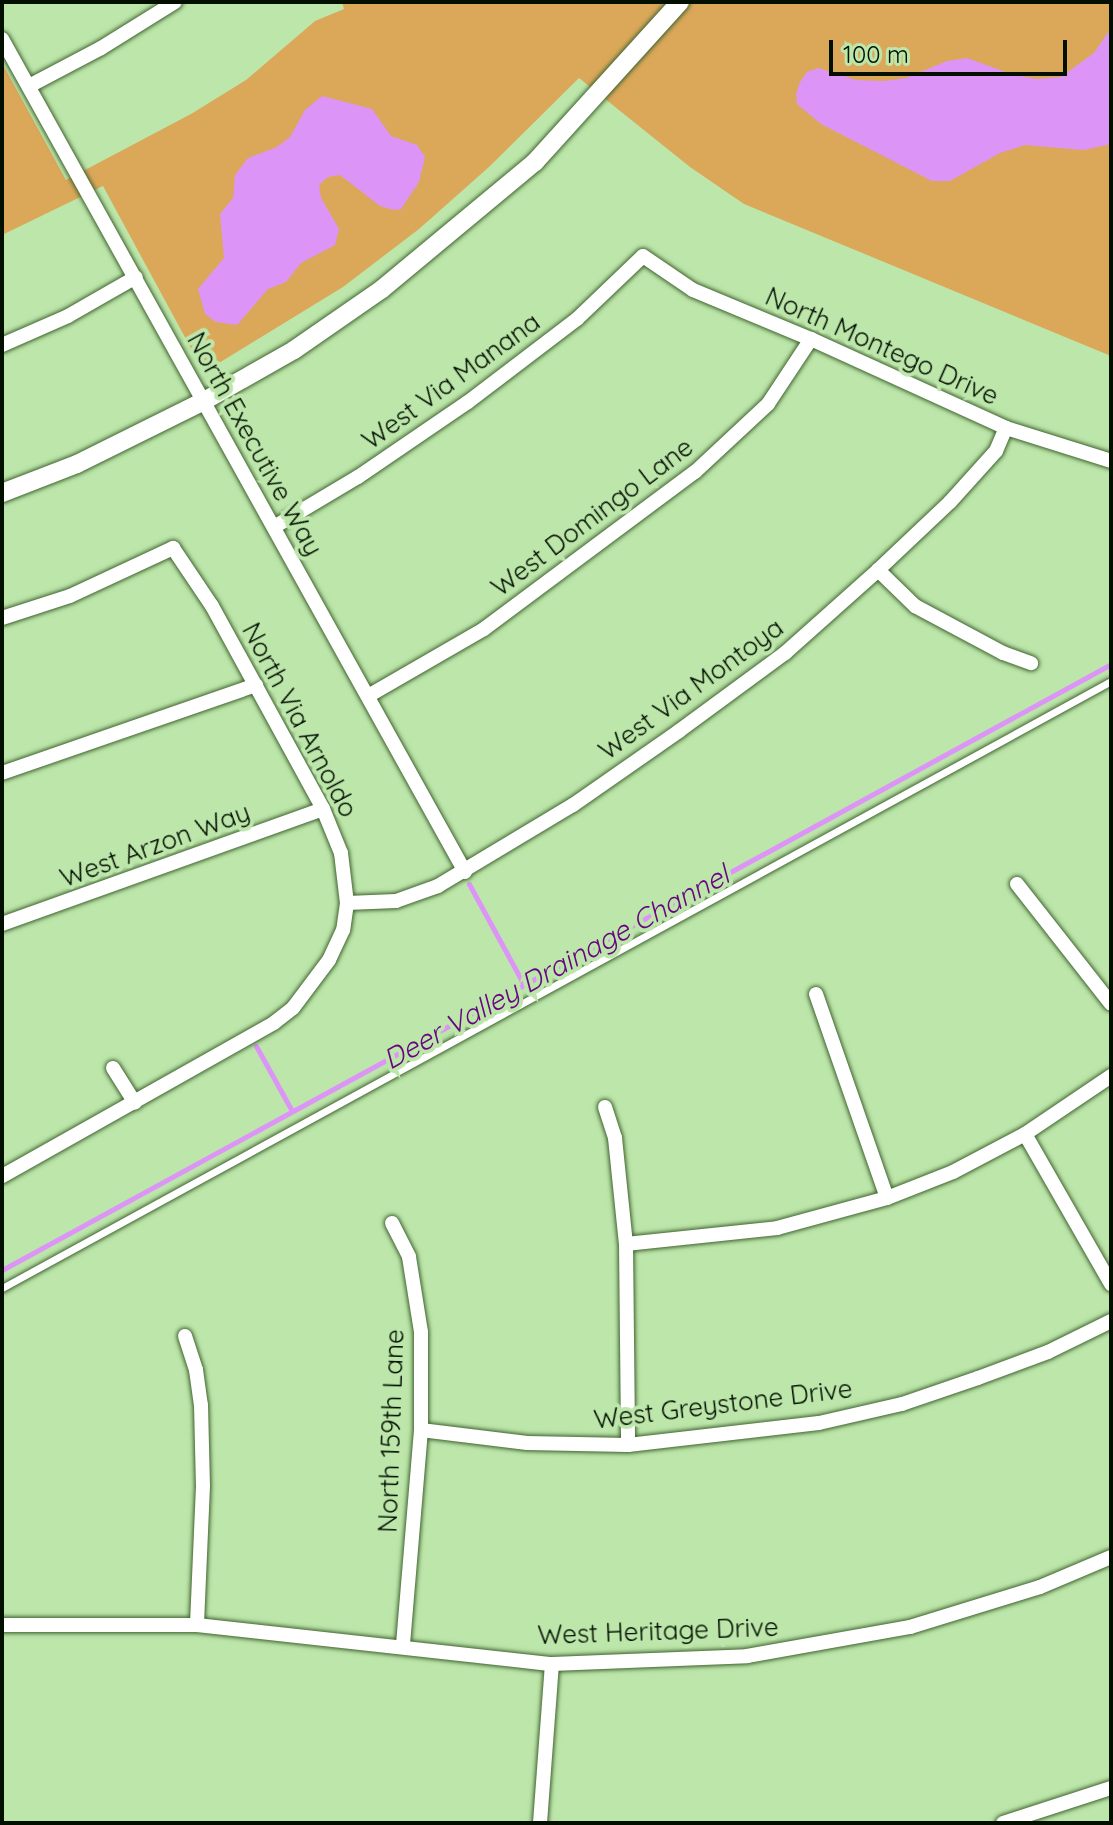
<!DOCTYPE html>
<html>
<head>
<meta charset="utf-8">
<style>
	body { margin:0 }
	#map { position:relative; width:1113px; height:1825px; overflow:hidden; background:#bde6ab; font-family:Quicksand,sans-serif }
	div>[style] { position:absolute }
	[style*='--x'] { left:calc(var(--x)*1px); top:calc(var(--y)*1px); width:calc(var(--w)*1px); rotate:calc(var(--a)*1deg) }
	.green>* { inset:0; background:#dba85a }
	.water>* { inset:0; background:#dc94f7 }
	.stream>* { height:5px; margin:-2.5px; padding:0 2.5px; transform-origin:2.5px; border-radius:2.5px; background:#dc94f7 }
	.roads { filter:drop-shadow(0 0 2px #416530) drop-shadow(0 0 2px #416530) }
	.service>* { height:7px; margin:-3.5px; padding:0 3.5px; transform-origin:3.5px; border-radius:3.5px; background:#fff }
	.minor>* { height:14px; margin:-7px; padding:0 7px; transform-origin:7px; border-radius:7px; background:#fff }
	.tertiary>* { height:18px; margin:-9px; padding:0 9px; transform-origin:9px; border-radius:9px; background:#fff }
	span { translate:-50% -50%; white-space:nowrap; text-align:center; line-height:1.15; -webkit-text-stroke:8px #bde6ab; paint-order:stroke }
	.street-label { font-size:26px; color:#031000 }
	.water-label { font-size:28px; color:#680583; font-style:italic }
	.frame { position:absolute; inset:0; border:4px solid #031000; pointer-events:none }
	.scale { position:absolute; left:829px; top:40px; width:238px; height:36px; box-sizing:border-box; border:4px solid #031000; border-top:0; padding-left:10px; font-size:24px; line-height:28px; white-space:nowrap; color:#031000; -webkit-text-stroke:6px #bde6ab; paint-order:stroke }
</style>
</head>
<body>
<div id="map">
	<div class="green">
		<i style="clip-path:polygon(342px 2px,1111px 2px,1111px 356px,744px 204px,690px 167px,579px 78px,489px 167px,419px 229px,343px 287px,214px 366px,204px 363px,194px 354px,103px 186px,2px 235px,2px 63px,66px 180px,191px 114px,246px 80px,315px 21px,344px 9px)"></i>
	</div>
	<div class="water">
		<i style="clip-path:polygon(1111px 28px,1111px 144px,1084px 150px,1025px 145px,1000px 153px,950px 181px,932px 181px,821px 124px,797px 104px,796px 94px,800px 82px,807px 72px,818px 68px,856px 80px,884px 81px,906px 78px,947px 61px,967px 58px,1014px 75px,1037px 79px,1061px 77px,1094px 53px)"></i>
		<i style="clip-path:polygon(322px 96px,372px 109px,391px 136px,417px 145px,425px 157px,419px 182px,401px 209px,394px 210px,380px 206px,340px 175px,328px 177px,319px 185px,321px 198px,339px 229px,335px 245px,301px 263px,286px 282px,268px 289px,237px 325px,216px 322px,205px 314px,198px 289px,224px 258px,220px 214px,233px 198px,235px 175px,248px 158px,277px 147px,290px 137px,305px 110px)"></i>
	</div>
	<div class="stream">
		<i style="--x:469;--y:884;--w:115;--a:61.4"></i>
		<i style="--x:256;--y:1046;--w:74;--a:61"></i>
		<i style="--x:2;--y:1270;--w:1264;--a:-28.65"></i>
	</div>
	<div class="roads">
		<div class="service">
			<i style="--x:2;--y:1288;--w:1264;--a:-28.69"></i>
		</div>
		<div class="minor">
			<i style="--x:2;--y:39;--w:953;--a:60.93"></i>
			<i style="--x:29;--y:86;--w:81;--a:-27.8"></i>
			<i style="--x:101;--y:48;--w:87;--a:-31.9"></i>
			<i style="--x:2;--y:345;--w:72;--a:-23.7"></i>
			<i style="--x:68;--y:316;--w:78;--a:-29.8"></i>
			<i style="--x:274;--y:527;--w:98;--a:-30.8"></i>
			<i style="--x:358;--y:477;--w:133;--a:-34.3"></i>
			<i style="--x:468;--y:402;--w:137;--a:-37.3"></i>
			<i style="--x:577;--y:319;--w:91;--a:-43.7"></i>
			<i style="--x:643;--y:256;--w:60;--a:34.2"></i>
			<i style="--x:693;--y:290;--w:128;--a:22.6"></i>
			<i style="--x:811;--y:339;--w:214;--a:24.5"></i>
			<i style="--x:1006;--y:428;--w:110;--a:17.4"></i>
			<i style="--x:878;--y:570;--w:52;--a:44.2"></i>
			<i style="--x:915;--y:606;--w:100;--a:28.1"></i>
			<i style="--x:1003;--y:653;--w:30;--a:20"></i>
			<i style="--x:2;--y:618;--w:71;--a:-17.9"></i>
			<i style="--x:70;--y:596;--w:114;--a:-25"></i>
			<i style="--x:173;--y:548;--w:70;--a:56.1"></i>
			<i style="--x:212;--y:606;--w:231;--a:61.3"></i>
			<i style="--x:323;--y:809;--w:48;--a:67.8"></i>
			<i style="--x:341;--y:853;--w:50;--a:83.2"></i>
			<i style="--x:347;--y:903;--w:27;--a:98"></i>
			<i style="--x:343;--y:930;--w:33;--a:115"></i>
			<i style="--x:329;--y:960;--w:60;--a:126.9"></i>
			<i style="--x:293;--y:1008;--w:24;--a:142"></i>
			<i style="--x:274;--y:1023;--w:312;--a:150.6"></i>
			<i style="--x:368;--y:696;--w:134;--a:-30"></i>
			<i style="--x:484;--y:629;--w:263;--a:-36.7"></i>
			<i style="--x:695;--y:472;--w:100;--a:-43"></i>
			<i style="--x:768;--y:404;--w:78;--a:-56.5"></i>
			<i style="--x:2;--y:773;--w:269;--a:-19.1"></i>
			<i style="--x:1017;--y:884;--w:152;--a:51.9"></i>
			<i style="--x:347;--y:903;--w:49;--a:-2.3"></i>
			<i style="--x:396;--y:901;--w:45;--a:-19.7"></i>
			<i style="--x:438;--y:886;--w:157;--a:-31"></i>
			<i style="--x:573;--y:805;--w:129;--a:-34.9"></i>
			<i style="--x:679;--y:731;--w:132;--a:-36.3"></i>
			<i style="--x:785;--y:653;--w:125;--a:-41.7"></i>
			<i style="--x:878;--y:570;--w:99;--a:-43.4"></i>
			<i style="--x:950;--y:502;--w:69;--a:-48"></i>
			<i style="--x:996;--y:451;--w:25;--a:-67"></i>
			<i style="--x:2;--y:924;--w:341;--a:-19.7"></i>
			<i style="--x:816;--y:994;--w:216;--a:70.8"></i>
			<i style="--x:113;--y:1068;--w:41;--a:57.8"></i>
			<i style="--x:605;--y:1107;--w:33;--a:72"></i>
			<i style="--x:615;--y:1138;--w:107;--a:84.1"></i>
			<i style="--x:626;--y:1244;--w:201;--a:89.4"></i>
			<i style="--x:1025;--y:1134;--w:173;--a:60.2"></i>
			<i style="--x:392;--y:1223;--w:38;--a:63"></i>
			<i style="--x:409;--y:1257;--w:76;--a:80.9"></i>
			<i style="--x:421;--y:1332;--w:98;--a:90"></i>
			<i style="--x:421;--y:1430;--w:216;--a:94.8"></i>
			<i style="--x:626;--y:1244;--w:152;--a:-6"></i>
			<i style="--x:777;--y:1228;--w:114;--a:-15.3"></i>
			<i style="--x:887;--y:1198;--w:71;--a:-21.5"></i>
			<i style="--x:953;--y:1172;--w:81;--a:-27.8"></i>
			<i style="--x:1025;--y:1134;--w:104;--a:-34"></i>
			<i style="--x:185;--y:1336;--w:36;--a:72"></i>
			<i style="--x:196;--y:1370;--w:35;--a:82"></i>
			<i style="--x:201;--y:1405;--w:81;--a:88.6"></i>
			<i style="--x:203;--y:1486;--w:139;--a:92.5"></i>
			<i style="--x:421;--y:1430;--w:107;--a:7"></i>
			<i style="--x:527;--y:1443;--w:101;--a:1.1"></i>
			<i style="--x:628;--y:1445;--w:192;--a:-6.6"></i>
			<i style="--x:819;--y:1423;--w:85;--a:-12.9"></i>
			<i style="--x:902;--y:1404;--w:80;--a:-18.9"></i>
			<i style="--x:978;--y:1378;--w:75;--a:-20.4"></i>
			<i style="--x:1048;--y:1352;--w:70;--a:-26.2"></i>
			<i style="--x:2;--y:1625;--w:195;--a:0"></i>
			<i style="--x:197;--y:1625;--w:357;--a:6.3"></i>
			<i style="--x:552;--y:1664;--w:195;--a:-2.3"></i>
			<i style="--x:747;--y:1656;--w:166;--a:-10.1"></i>
			<i style="--x:910;--y:1627;--w:136;--a:-17.1"></i>
			<i style="--x:1040;--y:1587;--w:77;--a:-22.9"></i>
			<i style="--x:540;--y:1823;--w:159;--a:-85.7"></i>
			<i style="--x:1003;--y:1823;--w:114;--a:-18"></i>
		</div>
		<div class="tertiary">
			<i style="--x:2;--y:493;--w:80;--a:-21.1"></i>
			<i style="--x:77;--y:464;--w:142;--a:-26.4"></i>
			<i style="--x:204;--y:401;--w:103;--a:-29.5"></i>
			<i style="--x:294;--y:350;--w:107;--a:-34.7"></i>
			<i style="--x:382;--y:289;--w:199;--a:-39.7"></i>
			<i style="--x:535;--y:162;--w:216;--a:-47.8"></i>
		</div>
	</div>
	<div class="street-label">
		<span style="left:882px;top:346px;rotate:24deg">North Montego Drive</span>
		<span style="left:451px;top:381px;rotate:-36deg">West Via Manana</span>
		<span style="left:255px;top:444px;rotate:61deg">North Executive Way</span>
		<span style="left:592px;top:517px;rotate:-37deg">West Domingo Lane</span>
		<span style="left:691px;top:689px;rotate:-36deg">West Via Montoya</span>
		<span style="left:300px;top:720px;rotate:62deg">North Via Arnoldo</span>
		<span style="left:155px;top:845px;rotate:-20deg">West Arzon Way</span>
		<span style="left:723px;top:1404px;rotate:-7deg">West Greystone Drive</span>
		<span style="left:391px;top:1431px;rotate:-88deg">North 159th Lane</span>
		<span style="left:658px;top:1631px;rotate:-2deg">West Heritage Drive</span>
	</div>
	<div class="water-label">
		<span style="left:556px;top:967px;rotate:-29deg">Deer Valley Drainage Channel</span>
	</div>
	<div class="frame"></div>
	<div class="scale">100 m</div>
</div>
</body>
</html>
